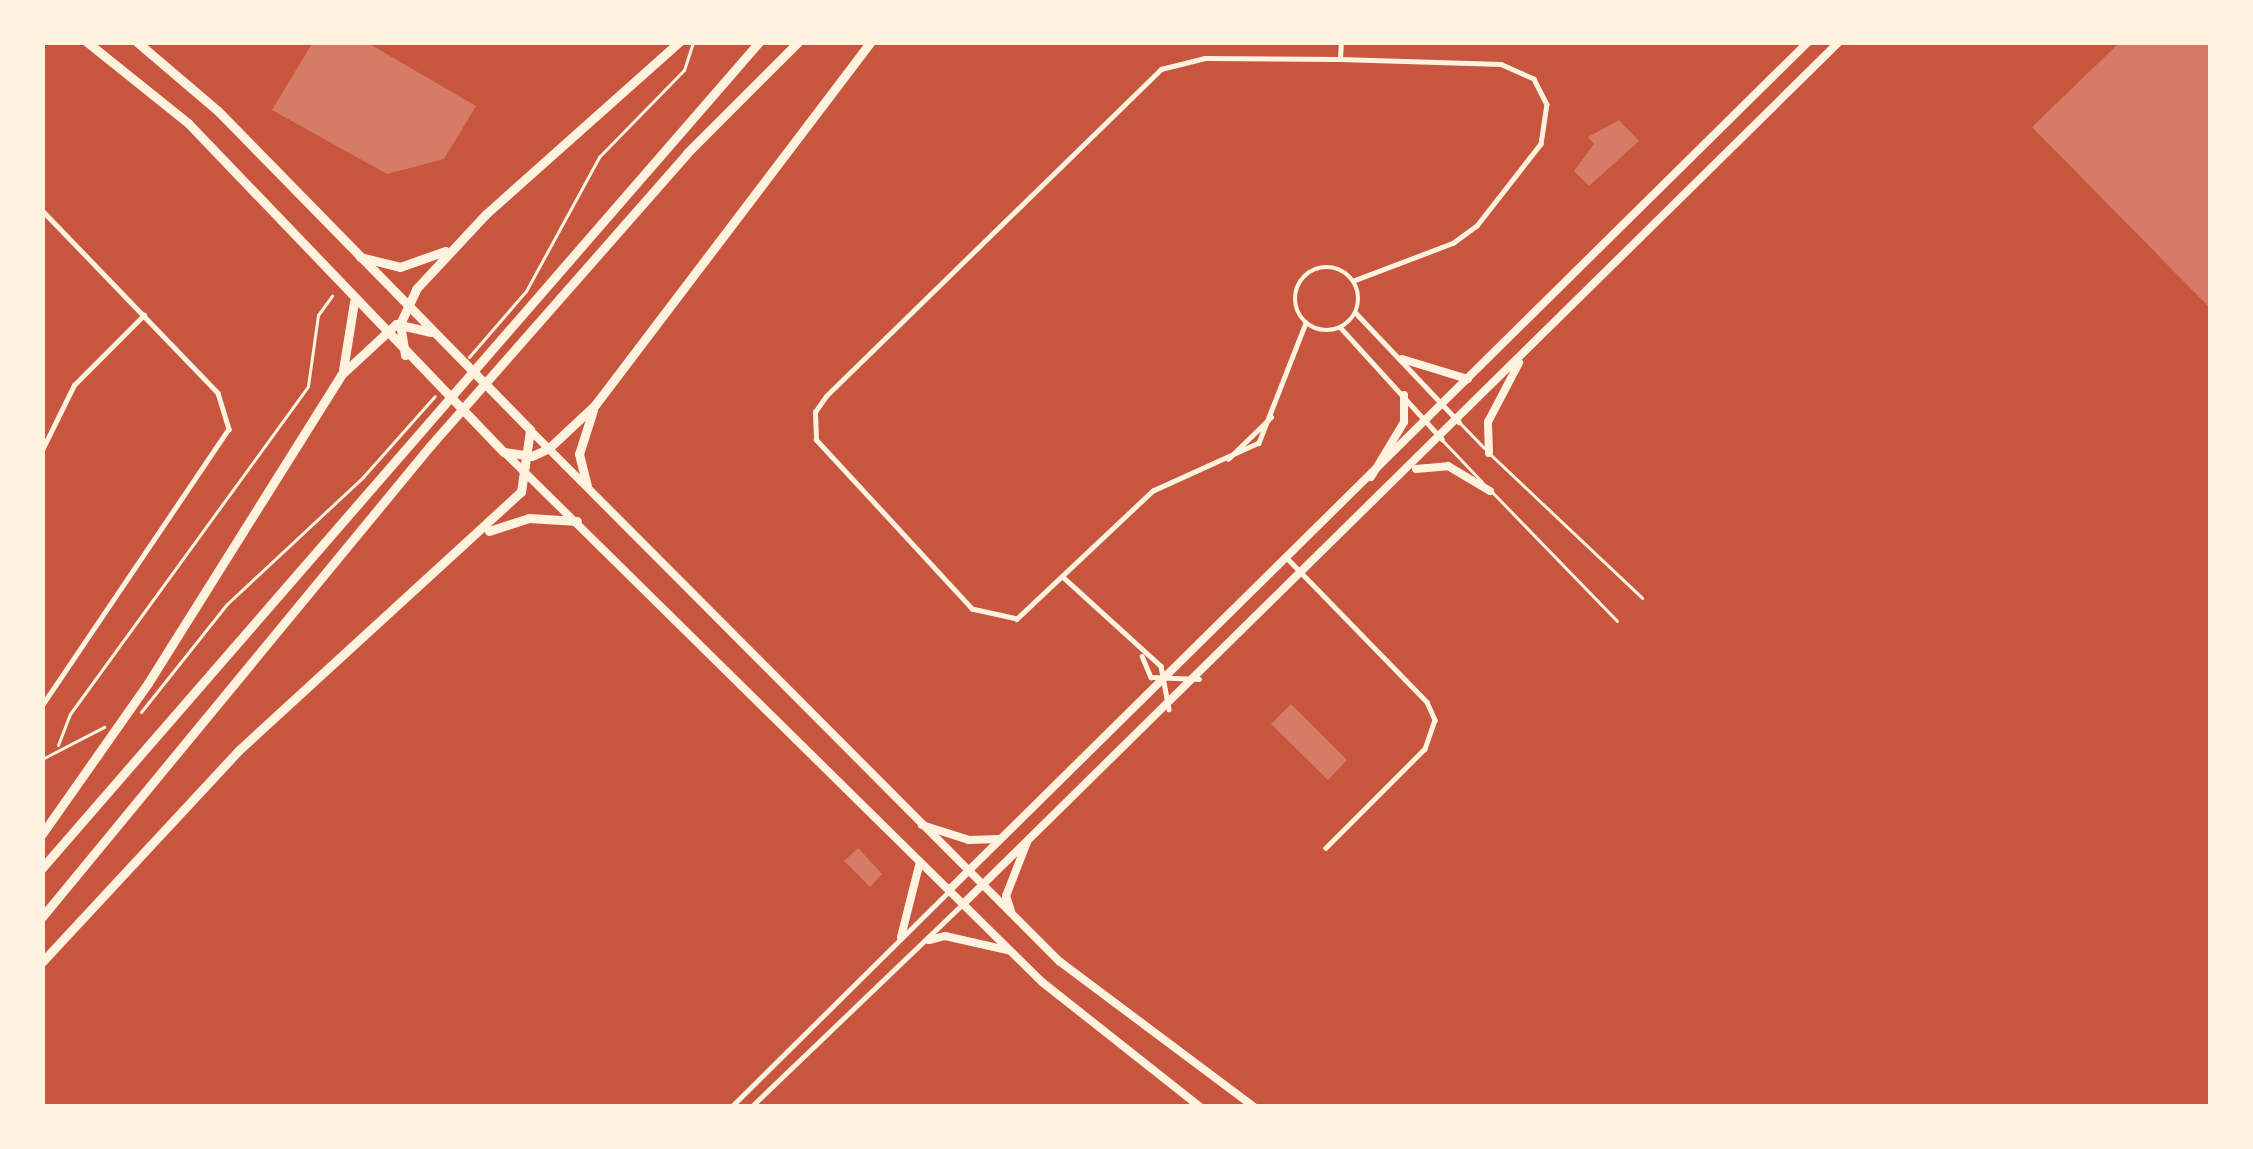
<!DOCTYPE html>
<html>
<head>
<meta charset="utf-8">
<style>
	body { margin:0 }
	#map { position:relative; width:2253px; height:1149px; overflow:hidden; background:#c8553d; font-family:"Fira Sans Condensed",sans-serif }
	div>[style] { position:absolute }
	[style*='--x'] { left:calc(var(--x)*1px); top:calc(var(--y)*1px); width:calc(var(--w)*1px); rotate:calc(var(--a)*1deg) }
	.building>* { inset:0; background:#d67c66 }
	.path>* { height:3px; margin:-1.5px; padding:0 1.5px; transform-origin:1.5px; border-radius:1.5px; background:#fff3e0 }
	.service>* { height:3px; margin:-1.5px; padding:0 1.5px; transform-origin:1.5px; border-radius:1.5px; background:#fff3e0 }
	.minor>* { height:4.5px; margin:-2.25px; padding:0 2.25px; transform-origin:2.25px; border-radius:2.25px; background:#fff3e0 }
	.minor>.ring { margin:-2.25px; padding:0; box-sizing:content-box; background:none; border:4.5px solid #fff3e0; border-radius:50% }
	.primary>* { height:8px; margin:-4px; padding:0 4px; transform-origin:4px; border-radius:4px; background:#fff3e0 }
	.trunk>* { height:9px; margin:-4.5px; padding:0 4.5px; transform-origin:4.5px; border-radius:4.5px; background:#fff3e0 }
	.motorway>* { height:9px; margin:-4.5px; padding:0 4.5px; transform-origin:4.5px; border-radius:4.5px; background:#fff3e0 }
	span { translate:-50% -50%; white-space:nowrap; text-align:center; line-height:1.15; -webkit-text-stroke:9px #fff3e0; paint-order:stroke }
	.frame { position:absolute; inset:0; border:45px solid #fff3e0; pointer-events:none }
</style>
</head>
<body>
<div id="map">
	<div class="building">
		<i style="clip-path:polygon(313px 42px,366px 42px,476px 106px,444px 159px,387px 174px,272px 110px)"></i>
		<i style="clip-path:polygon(2120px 42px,2211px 42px,2211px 309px,2032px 127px)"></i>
		<i style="clip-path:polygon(1619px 120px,1639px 141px,1589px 186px,1574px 171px,1594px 144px,1588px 137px)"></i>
		<i style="clip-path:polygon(1291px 704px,1347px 760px,1328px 780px,1271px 724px)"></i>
		<i style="clip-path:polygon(858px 848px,882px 874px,870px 887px,844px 861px)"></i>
	</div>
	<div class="path">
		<i style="--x:469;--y:357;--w:87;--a:-49.2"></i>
		<i style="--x:526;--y:291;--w:153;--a:-61.4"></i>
		<i style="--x:599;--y:157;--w:122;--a:-45.7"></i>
		<i style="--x:684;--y:70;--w:29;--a:-72"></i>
		<i style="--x:141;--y:712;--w:138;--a:-51.5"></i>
		<i style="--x:227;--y:604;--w:186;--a:-43"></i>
		<i style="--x:363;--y:477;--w:108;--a:-48.4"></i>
		<i style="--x:58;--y:745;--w:33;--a:-69"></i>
		<i style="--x:70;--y:714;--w:405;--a:-54"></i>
		<i style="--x:308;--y:386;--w:72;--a:-82"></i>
		<i style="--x:318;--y:315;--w:24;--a:-54"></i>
		<i style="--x:42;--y:759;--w:70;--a:-27.3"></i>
	</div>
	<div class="service">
		<i style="--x:1459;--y:422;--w:36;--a:46"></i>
		<i style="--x:1443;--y:441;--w:57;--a:46.4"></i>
		<i style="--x:1491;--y:455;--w:208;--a:43.4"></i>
		<i style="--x:1493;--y:493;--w:178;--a:45.9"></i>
	</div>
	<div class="minor">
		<i style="--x:1340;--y:59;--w:17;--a:-87"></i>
		<i style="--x:42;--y:210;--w:254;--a:46.1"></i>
		<i style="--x:218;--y:393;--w:38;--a:73"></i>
		<i style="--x:229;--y:429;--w:334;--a:124"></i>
		<i class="ring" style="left:1295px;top:267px;width:59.5px;height:59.5px"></i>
		<i style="--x:1356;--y:313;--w:150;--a:46.6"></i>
		<i style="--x:1306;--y:323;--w:129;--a:111.4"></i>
		<i style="--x:1259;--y:443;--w:116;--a:155.6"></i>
		<i style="--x:1153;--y:491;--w:187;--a:136.7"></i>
		<i style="--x:1017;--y:619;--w:46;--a:-167.5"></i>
		<i style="--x:972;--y:609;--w:230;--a:-132.7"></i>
		<i style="--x:816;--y:440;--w:28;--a:-92"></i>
		<i style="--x:815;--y:412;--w:19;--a:-55"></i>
		<i style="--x:826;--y:396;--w:468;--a:-44.3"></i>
		<i style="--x:1161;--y:69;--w:45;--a:-14"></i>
		<i style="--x:1205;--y:58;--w:135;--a:0.4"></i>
		<i style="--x:1340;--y:59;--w:161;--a:1.8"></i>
		<i style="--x:1501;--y:64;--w:36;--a:24"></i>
		<i style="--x:1534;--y:79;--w:28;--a:63"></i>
		<i style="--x:1547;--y:104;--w:40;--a:98.5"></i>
		<i style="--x:1541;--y:144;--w:104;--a:128"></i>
		<i style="--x:1477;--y:226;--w:29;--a:144"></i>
		<i style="--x:1454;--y:243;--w:107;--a:159.2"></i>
		<i style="--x:1341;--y:328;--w:150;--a:47.7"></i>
		<i style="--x:42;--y:450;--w:72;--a:-63.8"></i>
		<i style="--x:74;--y:385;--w:99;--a:-45"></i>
		<i style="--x:1228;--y:459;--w:60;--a:-44.3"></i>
		<i style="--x:1289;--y:560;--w:198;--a:45.8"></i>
		<i style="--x:1427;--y:702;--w:20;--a:66"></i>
		<i style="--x:1435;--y:720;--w:31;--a:109"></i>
		<i style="--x:1425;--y:749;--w:140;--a:135"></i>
		<i style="--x:1062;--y:576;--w:134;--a:42.3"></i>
		<i style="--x:1161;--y:666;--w:44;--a:79.5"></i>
		<i style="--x:1142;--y:656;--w:23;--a:67"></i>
		<i style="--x:1151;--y:677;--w:48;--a:2.4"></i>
		<i style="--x:731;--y:1107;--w:305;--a:-44.7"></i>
		<i style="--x:751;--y:1107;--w:294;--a:-43.8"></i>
	</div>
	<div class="primary">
		<i style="--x:1402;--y:359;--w:69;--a:16.9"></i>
		<i style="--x:530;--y:430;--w:750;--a:45.11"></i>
		<i style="--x:1059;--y:961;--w:244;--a:36.8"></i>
		<i style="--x:504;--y:452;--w:755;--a:44.57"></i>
		<i style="--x:1042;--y:982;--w:201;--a:38.3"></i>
		<i style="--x:1489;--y:453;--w:31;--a:-92"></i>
		<i style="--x:1488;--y:422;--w:67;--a:-62.3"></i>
		<i style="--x:1416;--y:469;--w:32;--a:-5"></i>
		<i style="--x:1448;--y:466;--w:49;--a:30.8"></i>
		<i style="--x:1371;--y:477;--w:64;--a:-59"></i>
		<i style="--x:1404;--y:422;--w:27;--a:-90"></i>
		<i style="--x:922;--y:825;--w:49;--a:17.7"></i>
		<i style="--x:969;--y:840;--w:30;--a:-2"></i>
		<i style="--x:949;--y:890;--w:1207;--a:-44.63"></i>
		<i style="--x:963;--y:904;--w:1229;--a:-44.54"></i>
		<i style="--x:1011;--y:911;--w:16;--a:-108"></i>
		<i style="--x:1006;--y:896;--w:58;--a:-68.7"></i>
		<i style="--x:901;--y:937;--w:77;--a:-75.8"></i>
		<i style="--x:929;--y:940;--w:16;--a:-14"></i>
		<i style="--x:945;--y:936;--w:64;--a:12.7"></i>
	</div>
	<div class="trunk">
		<i style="--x:87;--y:42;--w:129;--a:38.7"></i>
		<i style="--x:188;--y:123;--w:456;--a:46.2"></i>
		<i style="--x:137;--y:42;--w:106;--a:40.4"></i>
		<i style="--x:218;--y:111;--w:446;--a:45.6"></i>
	</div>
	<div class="motorway">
		<i style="--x:360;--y:257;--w:41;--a:14"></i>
		<i style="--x:400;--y:267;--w:48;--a:-19.6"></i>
		<i style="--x:405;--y:355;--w:31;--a:-99"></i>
		<i style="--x:400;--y:324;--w:38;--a:-65"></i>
		<i style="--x:416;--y:289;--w:103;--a:-47"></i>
		<i style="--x:486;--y:214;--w:259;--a:-41.7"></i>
		<i style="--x:343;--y:370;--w:69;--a:-80.8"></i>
		<i style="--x:504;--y:452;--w:28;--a:8"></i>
		<i style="--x:532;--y:456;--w:19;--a:-25"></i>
		<i style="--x:549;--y:448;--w:63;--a:-43.1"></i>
		<i style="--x:595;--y:405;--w:456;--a:-52.8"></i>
		<i style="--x:587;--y:486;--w:33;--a:-104"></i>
		<i style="--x:579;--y:454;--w:46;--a:-72.3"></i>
		<i style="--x:489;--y:531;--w:42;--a:-18"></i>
		<i style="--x:529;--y:518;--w:48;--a:3.6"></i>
		<i style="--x:42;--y:834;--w:184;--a:-54.9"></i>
		<i style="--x:148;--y:683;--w:363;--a:-57.9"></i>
		<i style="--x:341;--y:375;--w:75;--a:-42.8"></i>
		<i style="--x:396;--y:324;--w:36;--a:13"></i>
		<i style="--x:42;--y:868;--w:1094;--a:-49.04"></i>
		<i style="--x:42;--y:917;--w:610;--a:-50.52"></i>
		<i style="--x:430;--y:446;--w:390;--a:-48.7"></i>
		<i style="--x:687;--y:153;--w:157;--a:-45"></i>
		<i style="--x:42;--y:962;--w:289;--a:-47.1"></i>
		<i style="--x:239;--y:750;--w:382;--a:-42.5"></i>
		<i style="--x:521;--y:492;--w:63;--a:-81.7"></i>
	</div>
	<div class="frame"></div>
</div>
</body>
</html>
